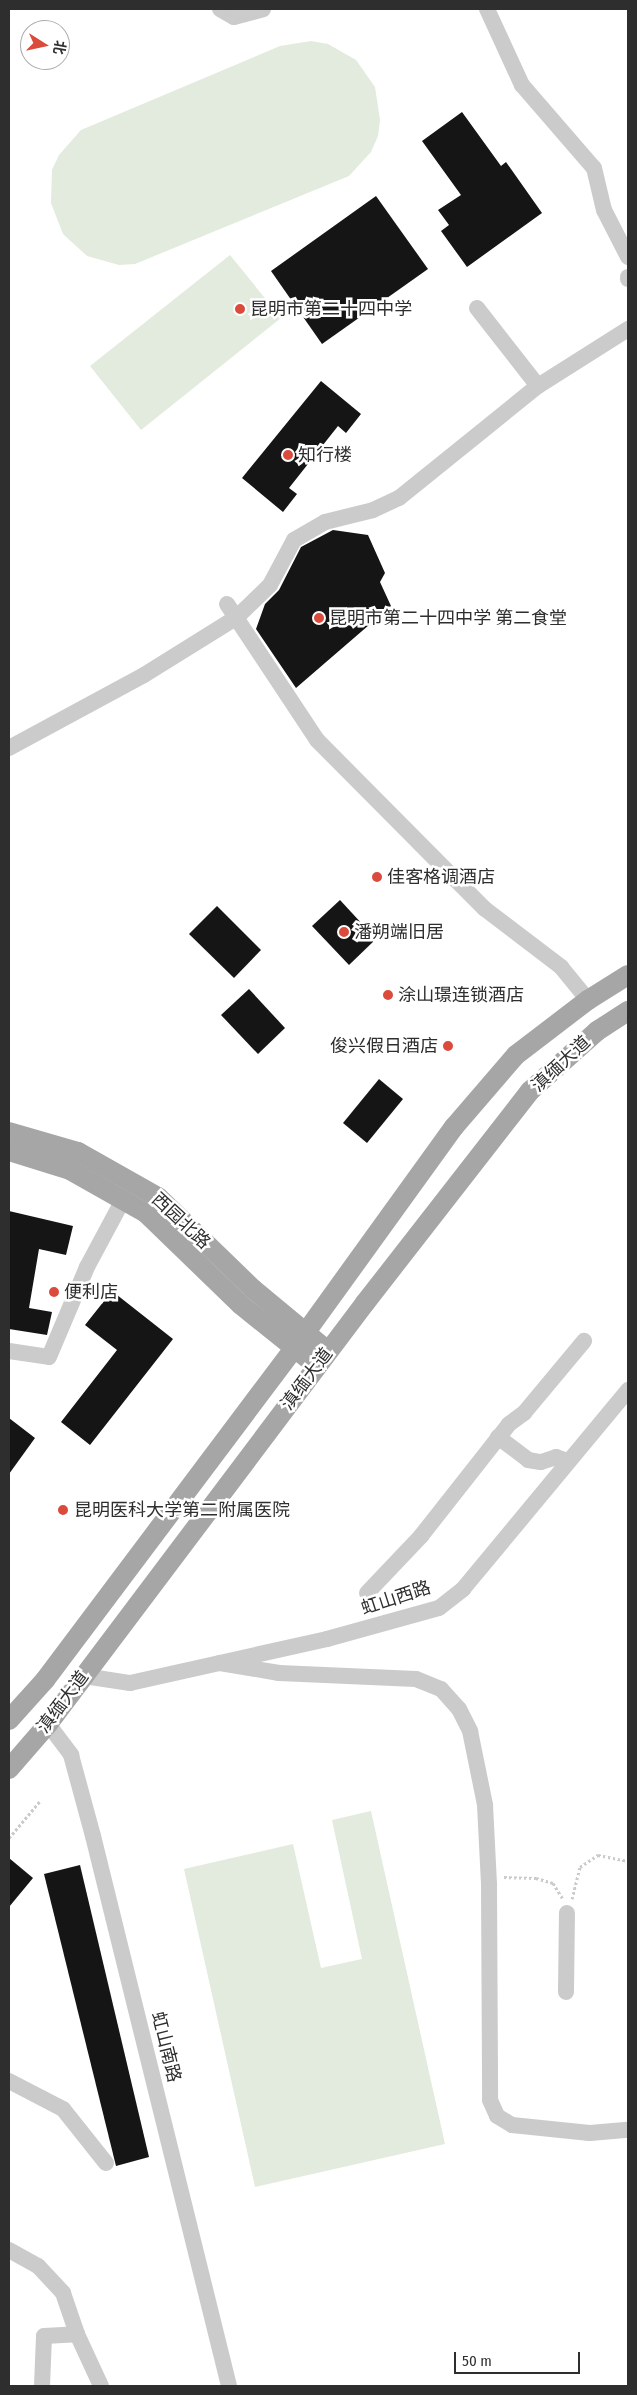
<!DOCTYPE html>
<html>
<head>
<meta charset="utf-8">
<style>
	body { margin:0 }
	#map { position:relative; width:637px; height:2395px; overflow:hidden; background:#fff; font-family:"Fira Sans Condensed","Noto Sans SC",sans-serif }
	div>[style] { position:absolute }
	[style*='--x'] { left:calc(var(--x)*1px); top:calc(var(--y)*1px); width:calc(var(--w)*1px); rotate:calc(var(--a)*1deg) }
	.green>* { inset:0; background:#e2ebdd }
	.building>* { inset:0; background:#151515 }
	.path>* { height:3px; margin-top:-1.5px; transform-origin:0; background:repeating-linear-gradient(90deg,#cbcbcb 0 2.5px,transparent 0 5px) }
	.minor>* { height:16px; margin:-8px; padding:0 8px; transform-origin:8px; border-radius:8px; background:#cbcbcb }
	.major>* { height:20px; margin:-10px; padding:0 10px; transform-origin:10px; border-radius:10px; background:#a6a6a6 }
	.dots>* { width:14px; height:14px; translate:-50% -50%; box-sizing:border-box; border:2px solid #fff; border-radius:50% }
	span { translate:-50% -50%; white-space:nowrap; text-align:center; line-height:1.15; -webkit-text-stroke:5px #fff; paint-order:stroke }
	.poi-label { font-size:18px; color:#2e2e2e }
	.left { translate:0 -50%; text-align:left }
	.right { translate:-100% -50%; text-align:right }
	.street-label { font-size:18px; color:#2e2e2e }
	.frame { position:absolute; inset:0; border:10px solid #2e2e2e; pointer-events:none }
	.north { position:absolute; left:20px; top:20px; width:50px; height:50px; box-sizing:border-box; background:#fff; border:1px solid #ababab; border-radius:50%; rotate:100deg; font-size:14px; font-weight:700; line-height:20px; text-align:center; color:#2e2e2e }
	.north::after { content:''; display:block; margin:auto; width:18px; height:22px; background:#da4b3c; clip-path:polygon(50% 0,100% 100%,50% 72%,0 100%) }
	.scale { position:absolute; left:454px; top:2352px; width:126px; height:22px; box-sizing:border-box; border:2px solid #2e2e2e; border-top:0; padding-left:6px; font-size:15px; line-height:18px; white-space:nowrap; color:#2e2e2e; -webkit-text-stroke:4px #fff; paint-order:stroke }
</style>
</head>
<body>
<div id="map">
	<div class="green">
		<i style="clip-path:polygon(311px 41px,328px 44px,356px 60px,375px 87px,380px 120px,378px 136px,371px 152px,349px 176px,135px 264px,119px 265px,87px 256px,63px 234px,51px 203px,52px 170px,59px 155px,81px 130px,280px 46px)"></i>
		<i style="clip-path:polygon(230px 255px,281px 318px,141px 430px,90px 366px)"></i>
		<i style="clip-path:polygon(371px 1811px,445px 2144px,255px 2187px,184px 1869px,293px 1844px,321px 1968px,362px 1959px,332px 1820px)"></i>
	</div>
	<div class="building">
		<i style="clip-path:polygon(462px 112px,501px 166px,506px 162px,542px 213px,467px 267px,441px 231px,449px 225px,438px 210px,461px 195px,422px 141px)"></i>
		<i style="clip-path:polygon(376px 196px,428px 269px,322px 344px,271px 271px)"></i>
		<i style="clip-path:polygon(321px 381px,361px 414px,346px 433px,338px 426px,289px 488px,297px 494px,283px 512px,242px 478px)"></i>
		<i style="clip-path:polygon(333px 530px,368px 535px,385px 573px,380px 582px,391px 606px,296px 688px,256px 629px,265px 604px,279px 590px,301px 547px)"></i>
		<i style="clip-path:polygon(340px 900px,376px 939px,349px 965px,312px 926px)"></i>
		<i style="clip-path:polygon(217px 906px,261px 950px,234px 978px,189px 934px)"></i>
		<i style="clip-path:polygon(249px 989px,285px 1028px,258px 1054px,221px 1015px)"></i>
		<i style="clip-path:polygon(379px 1079px,403px 1099px,367px 1143px,343px 1123px)"></i>
		<i style="clip-path:polygon(9px 1211px,73px 1226px,66px 1255px,39px 1249px,29px 1308px,52px 1312px,47px 1335px,9px 1329px)"></i>
		<i style="clip-path:polygon(112px 1291px,173px 1339px,90px 1445px,61px 1422px,117px 1350px,85px 1325px)"></i>
		<i style="clip-path:polygon(9px 1418px,35px 1438px,9px 1474px)"></i>
		<i style="clip-path:polygon(9px 1858px,33px 1878px,9px 1907px)"></i>
		<i style="clip-path:polygon(80px 1865px,149px 2157px,116px 2166px,44px 1874px)"></i>
	</div>
	<div class="path">
		<i style="--x:9;--y:1838;--w:48;--a:-50"></i>
		<i style="--x:504;--y:1877;--w:32;--a:2"></i>
		<i style="--x:536;--y:1878;--w:18;--a:16"></i>
		<i style="--x:553;--y:1883;--w:19;--a:58"></i>
		<i style="--x:572;--y:1899;--w:33;--a:-76"></i>
		<i style="--x:580;--y:1867;--w:22;--a:-34"></i>
		<i style="--x:598;--y:1855;--w:31;--a:11"></i>
	</div>
	<div class="minor">
		<i style="--x:220;--y:9;--w:16;--a:30"></i>
		<i style="--x:234;--y:17;--w:30;--a:-15"></i>
		<i style="--x:487;--y:9;--w:84;--a:65.3"></i>
		<i style="--x:522;--y:85;--w:110;--a:49.1"></i>
		<i style="--x:594;--y:168;--w:43;--a:76.6"></i>
		<i style="--x:604;--y:210;--w:53;--a:62.9"></i>
		<i style="--x:628;--y:277;--w:2;--a:90"></i>
		<i style="--x:477;--y:308;--w:99;--a:52"></i>
		<i style="--x:227;--y:604;--w:163;--a:56.5"></i>
		<i style="--x:317;--y:740;--w:238;--a:45.2"></i>
		<i style="--x:485;--y:909;--w:96;--a:37.3"></i>
		<i style="--x:561;--y:967;--w:43;--a:50.7"></i>
		<i style="--x:9;--y:748;--w:153;--a:-28.4"></i>
		<i style="--x:144;--y:675;--w:110;--a:-31.9"></i>
		<i style="--x:237;--y:617;--w:46;--a:-44.1"></i>
		<i style="--x:270;--y:585;--w:51;--a:-61.9"></i>
		<i style="--x:294;--y:540;--w:36;--a:-30"></i>
		<i style="--x:325;--y:522;--w:49;--a:-14"></i>
		<i style="--x:373;--y:510;--w:29;--a:-25"></i>
		<i style="--x:399;--y:498;--w:179;--a:-38.9"></i>
		<i style="--x:538;--y:386;--w:107;--a:-32.3"></i>
		<i style="--x:9;--y:1351;--w:40;--a:8.5"></i>
		<i style="--x:49;--y:1357;--w:98;--a:-67.1"></i>
		<i style="--x:87;--y:1267;--w:78;--a:-61.8"></i>
		<i style="--x:498;--y:1437;--w:38;--a:37"></i>
		<i style="--x:528;--y:1460;--w:13;--a:9"></i>
		<i style="--x:541;--y:1462;--w:16;--a:-18"></i>
		<i style="--x:556;--y:1457;--w:12;--a:20"></i>
		<i style="--x:367;--y:1593;--w:79;--a:-46.5"></i>
		<i style="--x:421;--y:1536;--w:142;--a:-51.8"></i>
		<i style="--x:509;--y:1424;--w:19;--a:-36"></i>
		<i style="--x:524;--y:1413;--w:94;--a:-50.2"></i>
		<i style="--x:220;--y:1663;--w:60;--a:9.6"></i>
		<i style="--x:279;--y:1673;--w:137;--a:2.5"></i>
		<i style="--x:416;--y:1679;--w:27;--a:22"></i>
		<i style="--x:441;--y:1689;--w:27;--a:48"></i>
		<i style="--x:459;--y:1709;--w:25;--a:63"></i>
		<i style="--x:470;--y:1731;--w:76;--a:78.5"></i>
		<i style="--x:485;--y:1805;--w:80;--a:87.1"></i>
		<i style="--x:489;--y:1885;--w:215;--a:89.7"></i>
		<i style="--x:490;--y:2100;--w:17;--a:66"></i>
		<i style="--x:497;--y:2116;--w:17;--a:31"></i>
		<i style="--x:512;--y:2125;--w:78;--a:5.9"></i>
		<i style="--x:590;--y:2133;--w:38;--a:-5"></i>
		<i style="--x:84;--y:1676;--w:47;--a:8.7"></i>
		<i style="--x:130;--y:1683;--w:202;--a:-12.6"></i>
		<i style="--x:327;--y:1639;--w:116;--a:-15.5"></i>
		<i style="--x:439;--y:1608;--w:31;--a:-38"></i>
		<i style="--x:463;--y:1589;--w:259;--a:-50.3"></i>
		<i style="--x:48;--y:1724;--w:39;--a:53"></i>
		<i style="--x:71;--y:1755;--w:84;--a:74.8"></i>
		<i style="--x:93;--y:1836;--w:567;--a:76.11"></i>
		<i style="--x:566;--y:1992;--w:79;--a:-89.3"></i>
		<i style="--x:9;--y:2081;--w:61;--a:27.4"></i>
		<i style="--x:63;--y:2109;--w:69;--a:51.5"></i>
		<i style="--x:9;--y:2250;--w:33;--a:29"></i>
		<i style="--x:38;--y:2266;--w:37;--a:47"></i>
		<i style="--x:63;--y:2293;--w:43;--a:71.1"></i>
		<i style="--x:42;--y:2386;--w:50;--a:-87.7"></i>
		<i style="--x:44;--y:2336;--w:33;--a:-3"></i>
		<i style="--x:77;--y:2334;--w:57;--a:65.2"></i>
	</div>
	<div class="major">
		<i style="--x:9;--y:1132;--w:72;--a:16.2"></i>
		<i style="--x:78;--y:1152;--w:92;--a:29.4"></i>
		<i style="--x:158;--y:1197;--w:132;--a:44.1"></i>
		<i style="--x:253;--y:1289;--w:97;--a:39.6"></i>
		<i style="--x:9;--y:1151;--w:64;--a:17.3"></i>
		<i style="--x:70;--y:1170;--w:87;--a:29.5"></i>
		<i style="--x:146;--y:1213;--w:132;--a:44.1"></i>
		<i style="--x:241;--y:1305;--w:97;--a:38.8"></i>
		<i style="--x:9;--y:1720;--w:54;--a:-48"></i>
		<i style="--x:45;--y:1680;--w:435;--a:-53.1"></i>
		<i style="--x:306;--y:1332;--w:253;--a:-54.2"></i>
		<i style="--x:454;--y:1127;--w:95;--a:-49.3"></i>
		<i style="--x:516;--y:1055;--w:91;--a:-37.4"></i>
		<i style="--x:588;--y:1000;--w:47;--a:-32"></i>
		<i style="--x:9;--y:1769;--w:60;--a:-49.1"></i>
		<i style="--x:48;--y:1724;--w:527;--a:-53.02"></i>
		<i style="--x:365;--y:1303;--w:269;--a:-52.1"></i>
		<i style="--x:530;--y:1091;--w:90;--a:-41.8"></i>
		<i style="--x:597;--y:1031;--w:37;--a:-33"></i>
	</div>
	<div class="dots">
		<i style="left:240px;top:309px;background:#da4b3c"></i>
		<i style="left:288px;top:455px;background:#da4b3c"></i>
		<i style="left:319px;top:618px;background:#da4b3c"></i>
		<i style="left:377px;top:877px;background:#da4b3c"></i>
		<i style="left:344px;top:932px;background:#da4b3c"></i>
		<i style="left:388px;top:995px;background:#da4b3c"></i>
		<i style="left:448px;top:1046px;background:#da4b3c"></i>
		<i style="left:54px;top:1292px;background:#da4b3c"></i>
		<i style="left:63px;top:1510px;background:#da4b3c"></i>
	</div>
	<div class="poi-label">
		<span class="left" style="left:250px;top:309px">昆明市第二十四中学</span>
		<span class="left" style="left:298px;top:455px">知行楼</span>
		<span class="left" style="left:329px;top:618px">昆明市第二十四中学 第二食堂</span>
		<span class="left" style="left:387px;top:877px">佳客格调酒店</span>
		<span class="left" style="left:354px;top:932px">潘朔端旧居</span>
		<span class="left" style="left:398px;top:995px">涂山璟连锁酒店</span>
		<span class="right" style="left:438px;top:1046px">俊兴假日酒店</span>
		<span class="left" style="left:64px;top:1292px">便利店</span>
		<span class="left" style="left:74px;top:1510px">昆明医科大学第二附属医院</span>
	</div>
	<div class="street-label">
		<span style="left:561px;top:1064px;rotate:-43deg">滇缅大道</span>
		<span style="left:181px;top:1221px;rotate:43deg">西园北路</span>
		<span style="left:307px;top:1379px;rotate:-53deg">滇缅大道</span>
		<span style="left:396px;top:1598px;rotate:-18deg">虹山西路</span>
		<span style="left:63px;top:1702px;rotate:-53deg">滇缅大道</span>
		<span style="left:166px;top:2047px;rotate:76deg">虹山南路</span>
	</div>
	<div class="frame"></div>
	<div class="north">北</div>
	<div class="scale">50 m</div>
</div>
</body>
</html>
